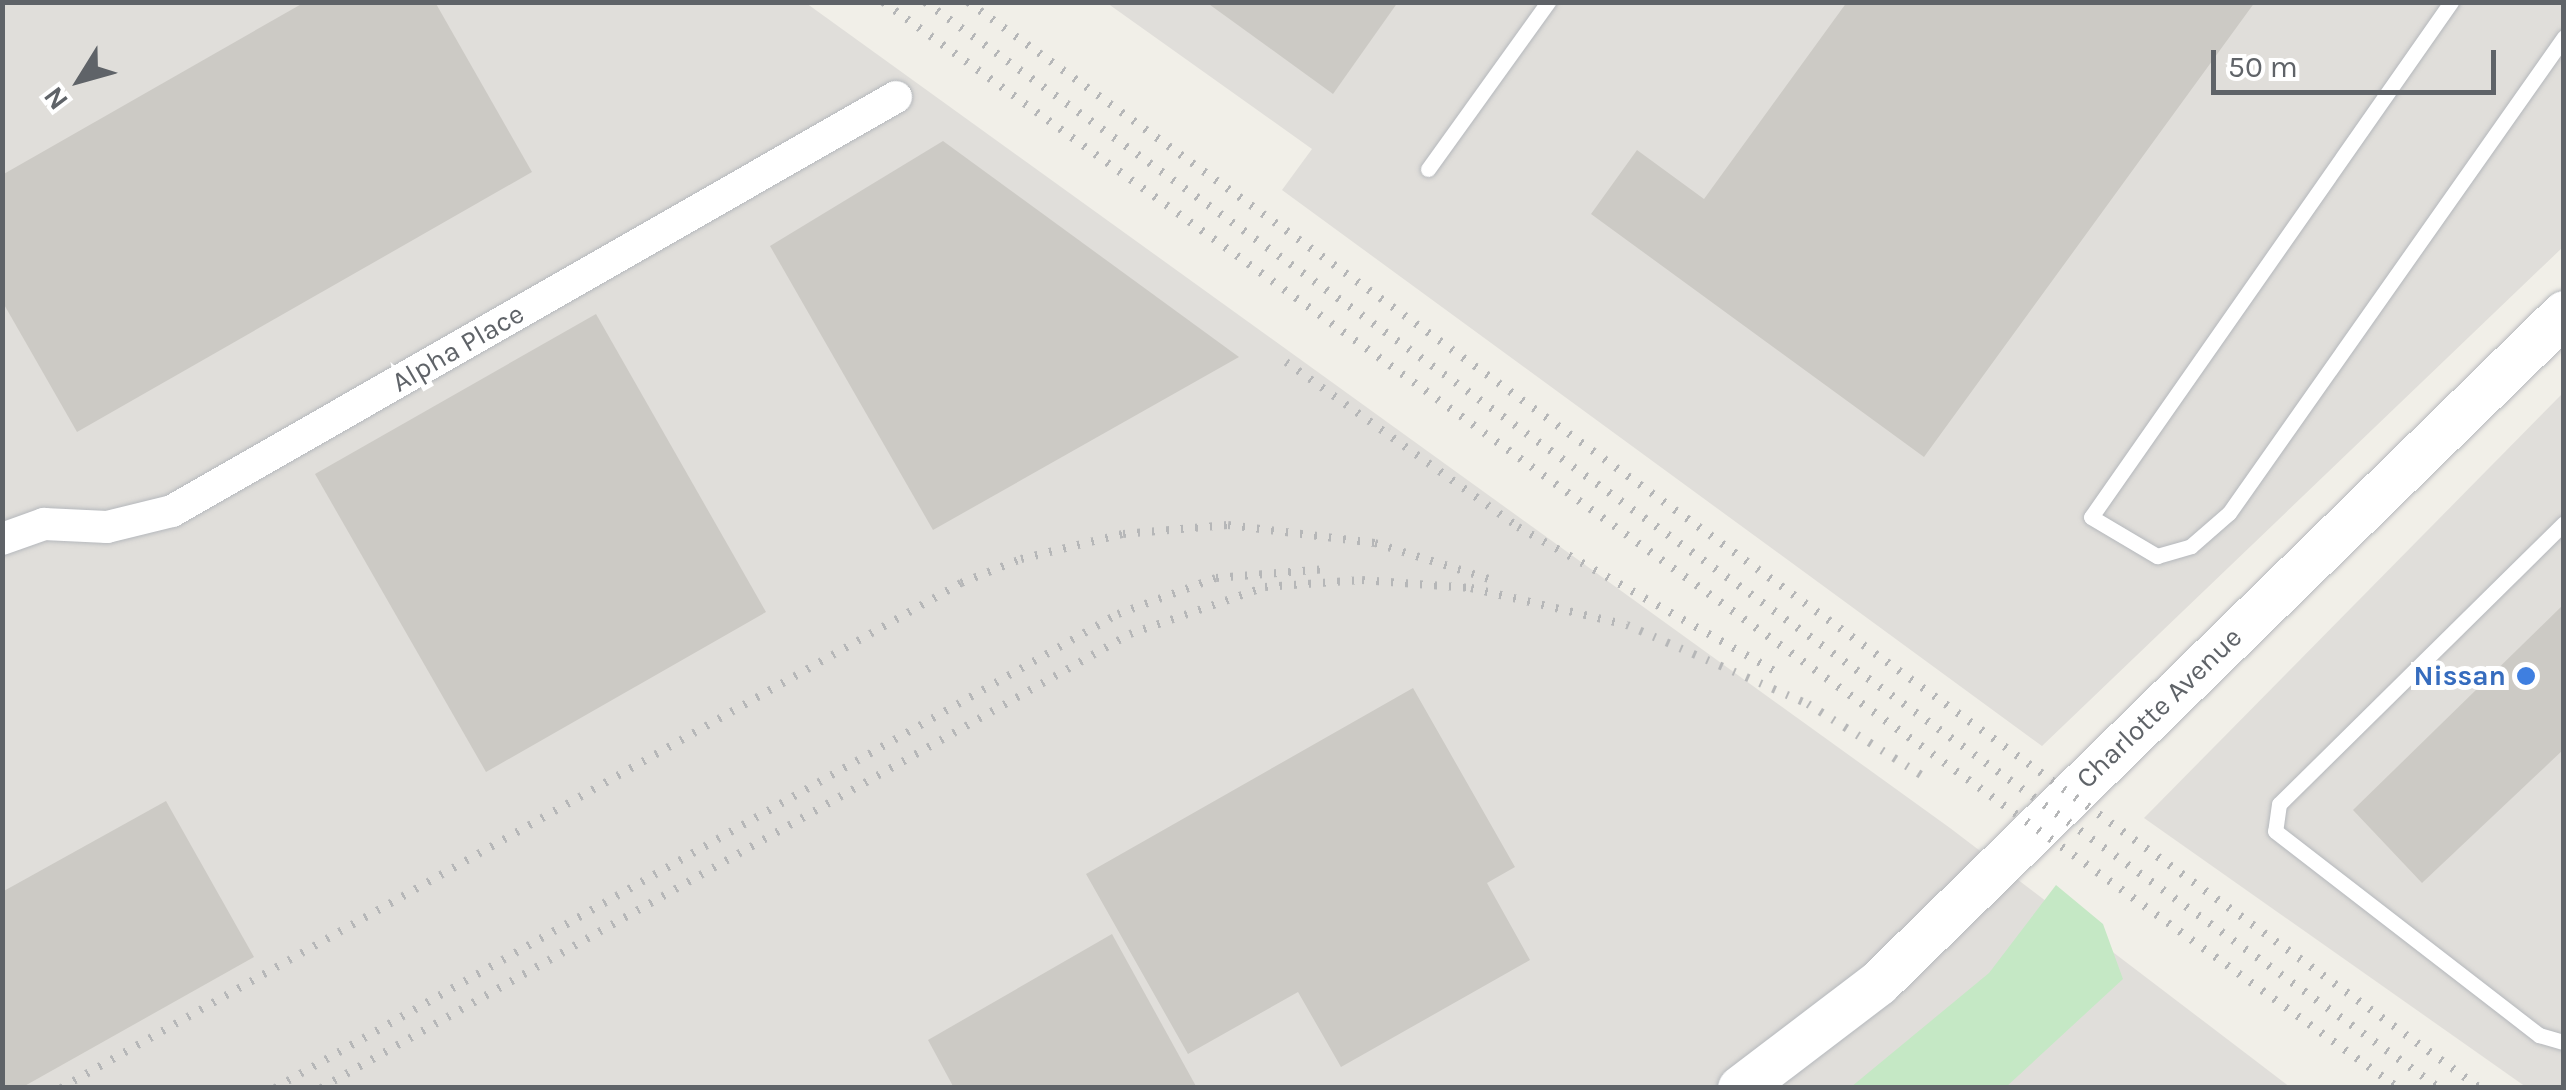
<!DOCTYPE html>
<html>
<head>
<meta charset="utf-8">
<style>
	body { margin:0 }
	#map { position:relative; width:2566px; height:1090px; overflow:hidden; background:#f1efe8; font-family:Karla,sans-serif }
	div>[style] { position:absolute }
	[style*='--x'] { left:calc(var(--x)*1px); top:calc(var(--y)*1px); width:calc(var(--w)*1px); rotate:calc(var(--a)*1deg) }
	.industrial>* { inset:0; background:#e0deda }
	.green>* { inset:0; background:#c5e8c5 }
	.building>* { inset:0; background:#cccac5 }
	.roads { filter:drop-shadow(0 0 2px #b5b8bc) drop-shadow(0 0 2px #b5b8bc) }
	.lane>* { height:15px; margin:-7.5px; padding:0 7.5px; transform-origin:7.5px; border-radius:7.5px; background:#fff }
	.street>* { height:32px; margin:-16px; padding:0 16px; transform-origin:16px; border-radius:16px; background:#fff }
	.secondary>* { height:45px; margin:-22.5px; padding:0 22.5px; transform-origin:22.5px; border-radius:22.5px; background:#fff }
	.rail>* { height:8px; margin-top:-4px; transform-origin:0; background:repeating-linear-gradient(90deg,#b6b7b8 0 2.5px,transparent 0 14.5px) }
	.dots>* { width:28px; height:28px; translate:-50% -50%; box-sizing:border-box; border:5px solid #fff; border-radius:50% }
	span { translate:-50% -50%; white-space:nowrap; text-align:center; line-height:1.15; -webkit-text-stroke:10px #fff; paint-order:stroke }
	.street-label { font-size:28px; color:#5f6368 }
	.shop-label { font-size:28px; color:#366cbe; font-weight:700 }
	.right { translate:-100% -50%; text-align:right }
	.frame { position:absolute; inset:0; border:5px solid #5f6368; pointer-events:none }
	.north { position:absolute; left:30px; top:30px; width:100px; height:100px; -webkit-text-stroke:8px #fff; paint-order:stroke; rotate:233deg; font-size:28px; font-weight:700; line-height:40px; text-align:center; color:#5f6368 }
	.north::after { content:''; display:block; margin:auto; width:35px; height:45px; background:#5f6368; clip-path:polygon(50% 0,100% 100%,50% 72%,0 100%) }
	.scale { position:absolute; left:2211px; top:50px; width:285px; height:45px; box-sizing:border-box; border:5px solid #5f6368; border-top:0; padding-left:12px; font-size:30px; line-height:35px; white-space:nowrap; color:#5f6368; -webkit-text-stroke:8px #fff; paint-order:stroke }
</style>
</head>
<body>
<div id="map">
	<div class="industrial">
		<i style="clip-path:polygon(2px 3px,806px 3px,1950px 828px,2290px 1087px,3px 1087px)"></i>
		<i style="clip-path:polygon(1107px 3px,2563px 3px,2563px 247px,2042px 746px,1282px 190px,1312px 149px)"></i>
		<i style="clip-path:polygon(2563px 393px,2563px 1087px,2526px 1087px,2144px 818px)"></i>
	</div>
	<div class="green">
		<i style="clip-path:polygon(2056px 885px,2103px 924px,2123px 979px,2006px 1087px,1851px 1087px,1989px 973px)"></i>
	</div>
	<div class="building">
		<i style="clip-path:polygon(305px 2px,435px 2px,532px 172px,77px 432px,2px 301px,2px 175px)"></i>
		<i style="clip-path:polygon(1206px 2px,1398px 2px,1333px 94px)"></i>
		<i style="clip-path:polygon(1847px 2px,2255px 2px,1924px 457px,1591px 214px,1637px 150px,1704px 199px)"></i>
		<i style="clip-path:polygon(943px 141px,1239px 357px,933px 530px,770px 246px)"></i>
		<i style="clip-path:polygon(596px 314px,766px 612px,486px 772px,315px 474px)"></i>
		<i style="clip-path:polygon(2564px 604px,2564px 749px,2422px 883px,2353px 810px)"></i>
		<i style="clip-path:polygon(1413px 688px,1515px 867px,1487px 883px,1530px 960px,1341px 1067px,1298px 992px,1188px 1054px,1086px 874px)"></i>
		<i style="clip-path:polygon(166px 801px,254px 957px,21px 1088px,2px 1088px,2px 892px)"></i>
		<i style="clip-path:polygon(1112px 934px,1197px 1088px,954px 1088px,928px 1040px)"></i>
	</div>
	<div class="roads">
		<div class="lane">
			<i style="--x:2451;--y:2;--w:628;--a:124.95"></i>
			<i style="--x:2091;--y:517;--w:77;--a:30.6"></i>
			<i style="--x:2157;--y:556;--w:35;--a:-16"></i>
			<i style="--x:2191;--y:546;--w:50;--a:-41"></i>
			<i style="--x:2229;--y:513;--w:582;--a:-54.86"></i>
			<i style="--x:1428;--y:169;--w:206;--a:-54.3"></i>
			<i style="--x:2564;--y:523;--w:400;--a:135.4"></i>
			<i style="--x:2279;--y:804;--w:27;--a:98"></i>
			<i style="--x:2275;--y:831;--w:334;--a:37.7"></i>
			<i style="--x:2539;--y:1035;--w:26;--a:16"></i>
		</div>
		<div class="street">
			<i style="--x:2;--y:539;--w:45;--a:-19.7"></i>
			<i style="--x:44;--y:524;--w:63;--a:2.7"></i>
			<i style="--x:107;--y:527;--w:67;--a:-13.8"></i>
			<i style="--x:172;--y:511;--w:834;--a:-29.76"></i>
		</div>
		<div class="secondary">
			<i style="--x:1740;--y:1088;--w:173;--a:-37.3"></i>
			<i style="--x:1878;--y:983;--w:959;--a:-44.32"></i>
		</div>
	</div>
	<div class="rail">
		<i style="--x:883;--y:2;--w:1864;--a:35.63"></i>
		<i style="--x:925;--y:2;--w:1863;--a:35.65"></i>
		<i style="--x:968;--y:2;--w:1862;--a:35.69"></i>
		<i style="--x:1286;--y:362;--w:285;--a:35.4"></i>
		<i style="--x:1518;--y:527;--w:295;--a:29.3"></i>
		<i style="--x:61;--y:1088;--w:1032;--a:-29.3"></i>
		<i style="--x:961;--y:583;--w:65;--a:-21.8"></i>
		<i style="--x:1021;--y:559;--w:105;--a:-13.8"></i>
		<i style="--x:1123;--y:534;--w:105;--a:-4.9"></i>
		<i style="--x:1228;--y:525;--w:148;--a:7"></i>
		<i style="--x:1375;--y:543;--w:130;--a:17.5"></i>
		<i style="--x:275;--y:1088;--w:967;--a:-29.35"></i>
		<i style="--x:1118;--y:614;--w:104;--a:-20.2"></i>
		<i style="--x:1216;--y:578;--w:111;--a:-4.6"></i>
		<i style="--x:321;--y:1088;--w:928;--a:-29.3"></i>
		<i style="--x:1130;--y:634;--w:143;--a:-19.2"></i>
		<i style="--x:1265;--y:587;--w:97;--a:-4.1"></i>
		<i style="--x:1362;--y:580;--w:109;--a:4.2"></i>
		<i style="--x:1471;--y:588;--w:160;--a:13.3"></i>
		<i style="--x:1627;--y:625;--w:197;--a:23.6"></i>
		<i style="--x:1808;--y:704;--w:143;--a:32.1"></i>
	</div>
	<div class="dots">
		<i style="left:2526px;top:676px;background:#3f7fe0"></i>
	</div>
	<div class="street-label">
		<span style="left:458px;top:348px;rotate:-30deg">Alpha Place</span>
		<span style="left:2159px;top:708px;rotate:-44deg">Charlotte Avenue</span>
	</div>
	<div class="shop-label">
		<span class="right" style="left:2506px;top:676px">Nissan</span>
	</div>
	<div class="frame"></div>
	<div class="north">N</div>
	<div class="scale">50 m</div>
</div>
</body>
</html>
